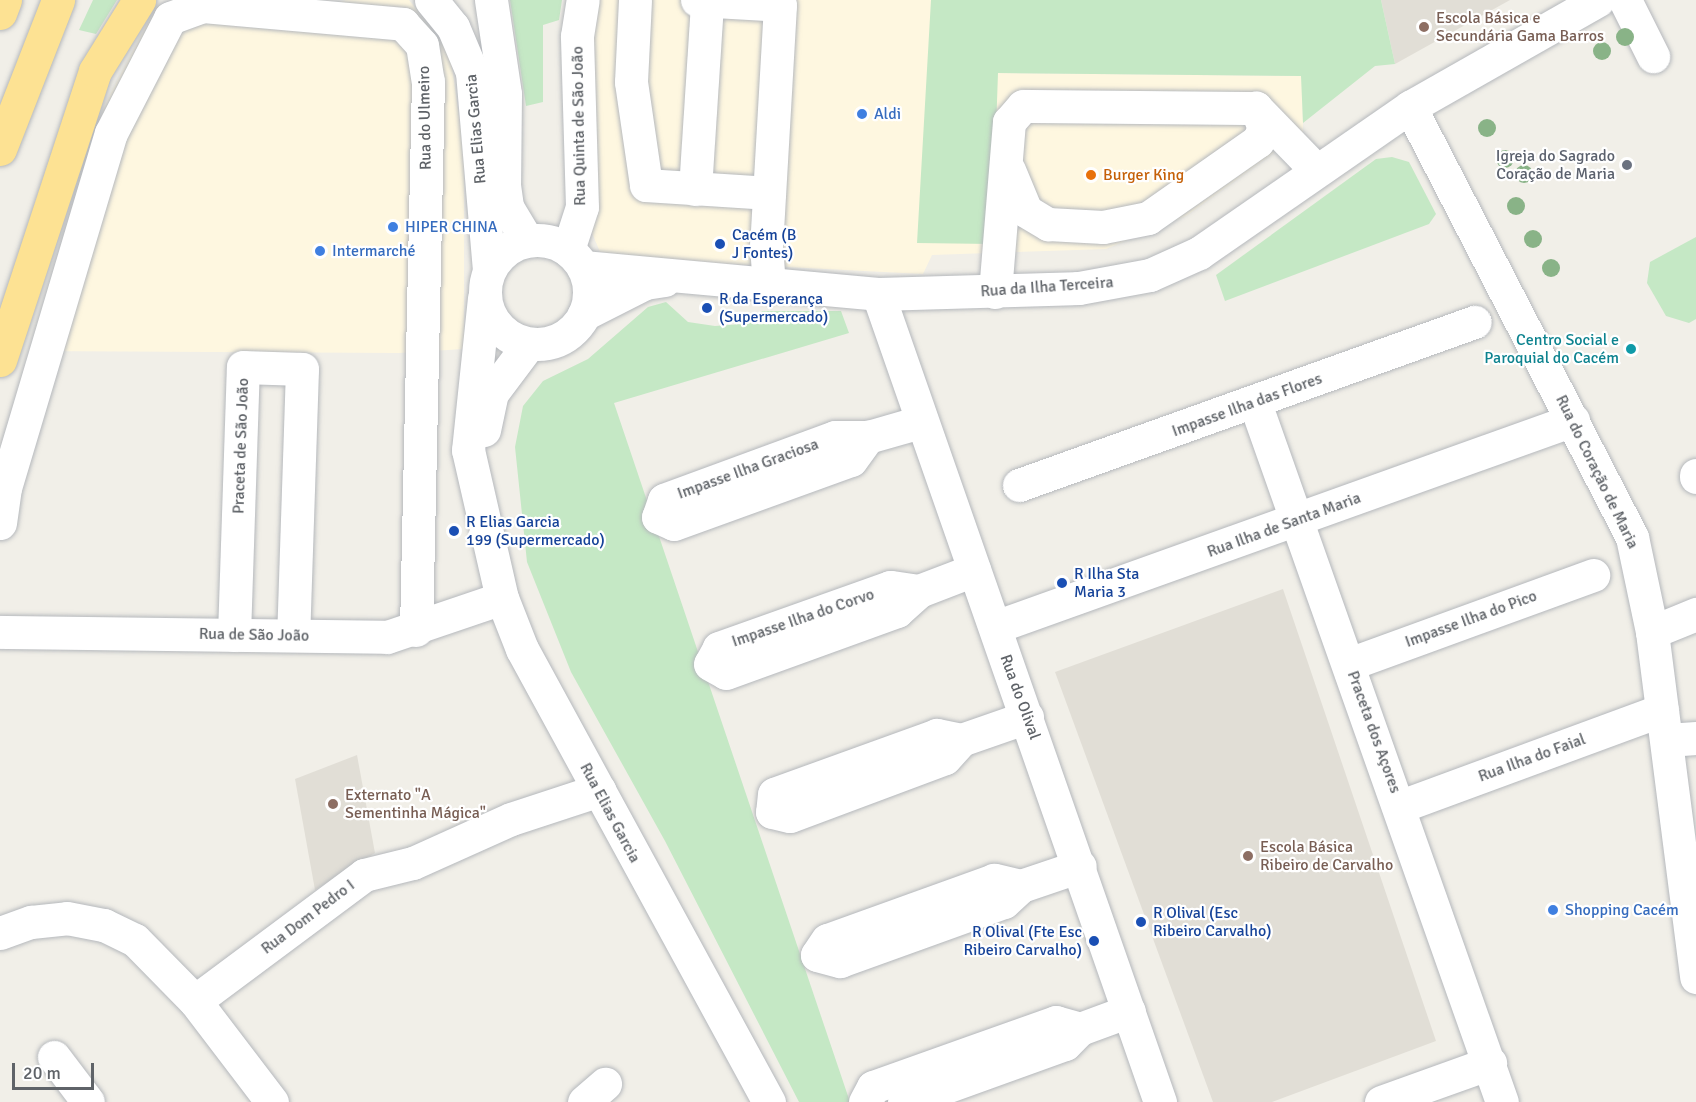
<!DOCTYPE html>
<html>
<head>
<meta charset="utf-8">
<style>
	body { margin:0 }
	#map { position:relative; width:1696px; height:1102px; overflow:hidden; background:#f1efe8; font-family:Signika,sans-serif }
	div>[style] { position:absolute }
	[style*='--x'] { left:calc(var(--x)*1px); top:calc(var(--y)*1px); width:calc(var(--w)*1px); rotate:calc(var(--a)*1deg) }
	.commercial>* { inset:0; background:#fef7e0 }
	.education>* { inset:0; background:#e1ded6 }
	.green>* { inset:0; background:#c5e8c5 }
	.roads { filter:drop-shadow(0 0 2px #b5b8bc) drop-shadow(0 0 2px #b5b8bc) }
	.minor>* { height:33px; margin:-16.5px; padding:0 16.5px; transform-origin:16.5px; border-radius:16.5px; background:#fff }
	.minor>.ring { margin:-16.5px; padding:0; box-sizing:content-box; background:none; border:33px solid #fff; border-radius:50% }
	.highway>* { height:33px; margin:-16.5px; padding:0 16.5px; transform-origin:16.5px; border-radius:16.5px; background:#fde293 }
	.trees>* { width:18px; height:18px; margin:-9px; border-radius:50%; background:#89b387 }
	.dots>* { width:16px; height:16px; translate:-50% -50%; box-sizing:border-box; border:3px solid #fff; border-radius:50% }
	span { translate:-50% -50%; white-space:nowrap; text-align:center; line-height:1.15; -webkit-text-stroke:4.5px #fff; paint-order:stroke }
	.education-label { font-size:16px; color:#785e54 }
	.left { translate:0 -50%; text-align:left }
	.shop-label { font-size:16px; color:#366cbe }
	.street-label { font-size:16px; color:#5f6368 }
	.worship-label { font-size:16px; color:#5b616d }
	.right { translate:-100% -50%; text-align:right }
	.food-label { font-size:16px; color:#c56008 }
	.transit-label { font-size:16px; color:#164399 }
	.culture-label { font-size:16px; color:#0d838f }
	.scale { position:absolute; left:12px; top:1063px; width:82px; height:27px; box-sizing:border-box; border:3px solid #5f6368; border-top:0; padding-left:8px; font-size:18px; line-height:21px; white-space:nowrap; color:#5f6368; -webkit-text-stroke:4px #fff; paint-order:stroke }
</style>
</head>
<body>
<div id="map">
	<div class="commercial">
		<i style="clip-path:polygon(173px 0,326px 7px,346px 0,409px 0,450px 53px,464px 152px,464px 349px,399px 353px,33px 351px,105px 104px,156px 7px)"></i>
		<i style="clip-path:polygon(597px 0,998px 0,993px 73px,1302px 76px,1303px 132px,1186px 216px,1106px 249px,932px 255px,923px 274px,630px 259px,600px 252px,592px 233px,591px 43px)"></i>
	</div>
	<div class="education">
		<i style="clip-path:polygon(1381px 0,1510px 0,1395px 64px)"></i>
		<i style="clip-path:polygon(1283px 589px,1436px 1041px,1272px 1102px,1213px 1102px,1055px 672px)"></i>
		<i style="clip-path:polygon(357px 755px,375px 853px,315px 890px,295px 779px)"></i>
	</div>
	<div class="green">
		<i style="clip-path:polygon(93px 0,117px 0,96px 34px,79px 30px)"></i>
		<i style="clip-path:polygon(510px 0,562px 0,559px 20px,543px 25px,543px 102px,526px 106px)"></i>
		<i style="clip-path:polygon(931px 0,1381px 0,1395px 64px,1375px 66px,1303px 123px,1301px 76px,998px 73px,992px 244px,917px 243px)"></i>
		<i style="clip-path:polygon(1392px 157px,1409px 162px,1436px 214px,1429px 224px,1225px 301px,1216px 275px,1376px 159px)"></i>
		<i style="clip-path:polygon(1696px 237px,1696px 319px,1689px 323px,1666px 316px,1647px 283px,1650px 262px)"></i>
		<i style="clip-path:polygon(666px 302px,688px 322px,715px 326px,742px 324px,763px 311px,841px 311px,849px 333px,614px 403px,850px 1102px,799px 1102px,665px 841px,571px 672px,527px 562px,515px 447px,523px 406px,543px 381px,588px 359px,648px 307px)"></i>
	</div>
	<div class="roads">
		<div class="minor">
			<i style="--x:431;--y:0;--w:35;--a:51"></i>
			<i style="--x:453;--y:27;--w:49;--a:67.1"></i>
			<i style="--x:472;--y:72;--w:199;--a:85.1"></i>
			<i style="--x:491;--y:0;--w:95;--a:81.5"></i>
			<i style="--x:505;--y:94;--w:91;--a:90.6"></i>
			<i style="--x:504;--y:185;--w:22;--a:82"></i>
			<i style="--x:507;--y:207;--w:39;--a:59"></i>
			<i style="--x:635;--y:0;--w:82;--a:92.8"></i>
			<i style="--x:631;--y:82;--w:104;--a:81.7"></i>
			<i style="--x:646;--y:185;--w:123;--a:3.7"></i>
			<i style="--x:697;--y:0;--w:83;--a:3.4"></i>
			<i style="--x:780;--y:5;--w:240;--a:93.3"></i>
			<i style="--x:766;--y:245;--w:41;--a:85.8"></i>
			<i style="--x:1625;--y:0;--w:63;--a:63.4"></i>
			<i style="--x:1410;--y:107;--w:484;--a:62.7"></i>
			<i style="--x:1632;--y:537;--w:97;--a:78.1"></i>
			<i style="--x:1652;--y:632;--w:348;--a:82.7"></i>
			<i style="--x:1009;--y:170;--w:44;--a:67.5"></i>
			<i style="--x:1026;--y:211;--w:26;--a:31"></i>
			<i style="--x:1048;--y:224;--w:55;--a:3.1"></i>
			<i style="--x:1103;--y:227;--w:46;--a:-11.3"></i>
			<i style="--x:1148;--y:218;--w:134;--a:-35"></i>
			<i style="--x:1258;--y:141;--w:14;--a:-65"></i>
			<i style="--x:1264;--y:128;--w:22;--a:-112"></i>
			<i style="--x:695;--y:189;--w:188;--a:-86.3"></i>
			<i class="ring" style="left:485px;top:240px;width:71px;height:71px"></i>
			<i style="--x:568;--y:250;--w:45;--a:-72"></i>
			<i style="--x:582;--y:207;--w:171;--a:-91.7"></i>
			<i style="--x:577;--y:36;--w:36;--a:-81"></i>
			<i style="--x:583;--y:267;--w:296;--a:5.2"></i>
			<i style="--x:878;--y:294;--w:201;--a:-1.7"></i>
			<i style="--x:1079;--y:288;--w:72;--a:-10.4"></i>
			<i style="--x:1150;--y:275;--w:54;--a:-24.2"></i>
			<i style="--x:1199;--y:253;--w:257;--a:-34.7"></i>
			<i style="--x:1410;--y:107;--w:216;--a:-29.6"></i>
			<i style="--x:995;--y:292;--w:171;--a:-85.3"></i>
			<i style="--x:1009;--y:122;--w:21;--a:-49"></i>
			<i style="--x:1023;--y:106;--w:233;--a:0.5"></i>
			<i style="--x:1256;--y:108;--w:86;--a:45.9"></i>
			<i style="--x:878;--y:294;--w:856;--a:70.76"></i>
			<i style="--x:484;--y:298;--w:153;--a:96"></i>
			<i style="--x:468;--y:450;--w:152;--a:77.1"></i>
			<i style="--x:502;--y:598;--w:55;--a:68.6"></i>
			<i style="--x:522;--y:649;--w:516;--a:61.4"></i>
			<i style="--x:584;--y:314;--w:68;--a:-26.9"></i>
			<i style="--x:645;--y:283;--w:20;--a:-9"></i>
			<i style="--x:1255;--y:403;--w:741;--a:70.54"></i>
			<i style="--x:484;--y:430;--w:38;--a:-78"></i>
			<i style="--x:492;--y:393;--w:60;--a:-53.1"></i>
			<i style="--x:868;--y:437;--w:33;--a:180"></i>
			<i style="--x:835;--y:437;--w:182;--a:159.8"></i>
			<i style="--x:664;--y:500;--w:18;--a:109"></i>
			<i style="--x:658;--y:517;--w:17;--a:24"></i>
			<i style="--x:674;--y:524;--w:188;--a:-19.9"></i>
			<i style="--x:851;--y:460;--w:29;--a:-54"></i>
			<i style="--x:868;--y:437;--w:54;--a:-16.1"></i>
			<i style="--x:1696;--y:475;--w:2;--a:90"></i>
			<i style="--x:1019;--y:485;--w:484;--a:-19.7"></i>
			<i style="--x:0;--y:523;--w:35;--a:-82"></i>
			<i style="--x:5;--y:488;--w:370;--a:-73.4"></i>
			<i style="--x:111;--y:133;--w:129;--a:-62.8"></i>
			<i style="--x:170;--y:18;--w:35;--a:-20"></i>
			<i style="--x:203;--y:6;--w:201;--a:5.1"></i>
			<i style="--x:403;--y:24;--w:28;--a:48"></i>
			<i style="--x:422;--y:45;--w:36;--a:81"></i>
			<i style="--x:428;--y:81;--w:549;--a:91.25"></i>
			<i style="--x:919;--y:591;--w:29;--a:-172"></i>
			<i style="--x:890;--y:587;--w:182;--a:160.4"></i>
			<i style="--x:719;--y:648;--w:18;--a:119"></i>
			<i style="--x:710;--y:664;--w:18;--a:29"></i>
			<i style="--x:726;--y:673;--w:182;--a:-19.9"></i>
			<i style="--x:897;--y:611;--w:30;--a:-42"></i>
			<i style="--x:919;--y:591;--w:59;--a:-20.9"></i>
			<i style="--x:995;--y:627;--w:614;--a:-19.7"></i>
			<i style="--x:0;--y:632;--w:387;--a:0.7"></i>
			<i style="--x:387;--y:637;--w:121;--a:-18.7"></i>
			<i style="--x:1652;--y:632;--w:48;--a:-22.2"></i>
			<i style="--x:234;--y:635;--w:268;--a:-88.1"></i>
			<i style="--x:243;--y:367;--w:59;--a:1.9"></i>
			<i style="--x:302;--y:369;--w:266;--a:91.9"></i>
			<i style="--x:1349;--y:664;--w:260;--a:-20"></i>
			<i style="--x:961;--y:740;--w:25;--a:-168"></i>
			<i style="--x:937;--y:735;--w:173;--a:160.1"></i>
			<i style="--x:774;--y:794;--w:18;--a:96"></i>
			<i style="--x:772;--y:812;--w:18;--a:13"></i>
			<i style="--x:790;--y:816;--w:165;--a:-20.5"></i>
			<i style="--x:945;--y:758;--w:24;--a:-48"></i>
			<i style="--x:961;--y:740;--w:70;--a:-19.2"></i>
			<i style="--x:1667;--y:740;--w:29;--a:-4"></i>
			<i style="--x:1401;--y:806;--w:278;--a:-20.2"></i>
			<i style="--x:1021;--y:886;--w:28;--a:-167"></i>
			<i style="--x:994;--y:880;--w:177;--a:160.2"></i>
			<i style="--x:827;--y:940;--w:18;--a:124"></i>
			<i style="--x:817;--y:955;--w:24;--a:15"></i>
			<i style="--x:840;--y:961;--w:174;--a:-19.8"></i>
			<i style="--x:1004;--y:902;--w:23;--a:-43"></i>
			<i style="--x:1021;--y:886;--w:62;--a:-18.7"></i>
			<i style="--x:0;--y:933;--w:33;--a:-20"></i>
			<i style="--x:31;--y:922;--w:36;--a:-6"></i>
			<i style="--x:67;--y:918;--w:38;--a:11"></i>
			<i style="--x:104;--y:925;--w:34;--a:26"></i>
			<i style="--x:135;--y:940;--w:86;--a:45.5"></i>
			<i style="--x:195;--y:1001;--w:127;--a:52.7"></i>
			<i style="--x:195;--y:1001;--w:211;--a:-36.7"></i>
			<i style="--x:364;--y:875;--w:50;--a:-13.8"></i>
			<i style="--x:413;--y:863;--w:107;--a:-24.2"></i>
			<i style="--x:511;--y:819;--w:93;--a:-18.2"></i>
			<i style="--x:54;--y:1057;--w:56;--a:52.9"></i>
			<i style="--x:584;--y:1102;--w:28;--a:-41"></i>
			<i style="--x:865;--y:1102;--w:17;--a:-62"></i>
			<i style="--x:873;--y:1087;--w:194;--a:-19.6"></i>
			<i style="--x:1056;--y:1022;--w:25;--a:16"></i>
			<i style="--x:904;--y:1102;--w:171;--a:-19.8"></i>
			<i style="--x:1065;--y:1044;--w:21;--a:-45"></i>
			<i style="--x:1080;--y:1029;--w:52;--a:-20.2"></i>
			<i style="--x:1381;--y:1102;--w:116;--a:-19.7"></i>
		</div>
		<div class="highway">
			<i style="--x:0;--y:13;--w:14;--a:-69"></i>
			<i style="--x:0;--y:149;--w:160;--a:-68.7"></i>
			<i style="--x:0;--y:360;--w:304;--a:-71.8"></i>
			<i style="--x:95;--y:71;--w:84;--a:-58.2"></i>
		</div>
	</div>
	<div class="trees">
		<i style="left:1625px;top:37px"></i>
		<i style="left:1602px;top:51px"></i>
		<i style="left:1487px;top:128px"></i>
		<i style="left:1505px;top:159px"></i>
		<i style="left:1524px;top:174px"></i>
		<i style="left:1516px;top:206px"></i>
		<i style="left:1533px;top:239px"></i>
		<i style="left:1551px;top:268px"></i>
	</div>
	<div class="dots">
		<i style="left:1424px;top:27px;background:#8d6e63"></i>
		<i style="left:862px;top:114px;background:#3f7fe0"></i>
		<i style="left:1627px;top:165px;background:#6b7280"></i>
		<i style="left:1091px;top:175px;background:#e8710a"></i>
		<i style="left:393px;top:227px;background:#3f7fe0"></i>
		<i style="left:720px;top:244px;background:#1a4fb4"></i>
		<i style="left:320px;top:251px;background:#3f7fe0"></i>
		<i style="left:707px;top:308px;background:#1a4fb4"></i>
		<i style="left:1631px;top:349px;background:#0f9aa8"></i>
		<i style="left:454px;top:531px;background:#1a4fb4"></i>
		<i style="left:1062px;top:583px;background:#1a4fb4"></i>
		<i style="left:333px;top:804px;background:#8d6e63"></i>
		<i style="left:1248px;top:856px;background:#8d6e63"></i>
		<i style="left:1553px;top:910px;background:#3f7fe0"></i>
		<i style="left:1141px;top:922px;background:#1a4fb4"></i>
		<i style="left:1094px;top:941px;background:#1a4fb4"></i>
	</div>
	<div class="education-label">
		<span class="left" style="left:1436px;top:27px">Escola Básica e<br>Secundária Gama Barros</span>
		<span class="left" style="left:345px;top:804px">Externato "A<br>Sementinha Mágica"</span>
		<span class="left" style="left:1260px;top:856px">Escola Básica<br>Ribeiro de Carvalho</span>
	</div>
	<div class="shop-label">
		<span class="left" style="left:874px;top:114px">Aldi</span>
		<span class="left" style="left:405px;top:227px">HIPER CHINA</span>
		<span class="left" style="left:332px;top:251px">Intermarché</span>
		<span class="left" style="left:1565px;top:910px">Shopping Cacém</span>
	</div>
	<div class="street-label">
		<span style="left:425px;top:118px;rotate:-91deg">Rua do Ulmeiro</span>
		<span style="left:579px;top:126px;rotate:-91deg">Rua Quinta de São João</span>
		<span style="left:476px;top:129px;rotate:-95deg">Rua Elias Garcia</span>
		<span style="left:1047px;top:287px;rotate:-4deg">Rua da Ilha Terceira</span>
		<span style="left:1247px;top:405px;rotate:-20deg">Impasse Ilha das Flores</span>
		<span style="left:241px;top:446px;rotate:-88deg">Praceta de São João</span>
		<span style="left:748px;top:469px;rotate:-20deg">Impasse Ilha Graciosa</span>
		<span style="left:1597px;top:472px;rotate:64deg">Rua do Coração de Maria</span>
		<span style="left:1284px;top:525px;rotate:-20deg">Rua Ilha de Santa Maria</span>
		<span style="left:803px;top:618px;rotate:-19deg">Impasse Ilha do Corvo</span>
		<span style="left:1471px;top:619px;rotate:-20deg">Impasse Ilha do Pico</span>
		<span style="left:254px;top:635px;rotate:1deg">Rua de São João</span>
		<span style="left:1020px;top:697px;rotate:70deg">Rua do Olival</span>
		<span style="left:1374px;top:732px;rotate:70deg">Praceta dos Açores</span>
		<span style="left:1532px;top:758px;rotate:-20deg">Rua Ilha do Faial</span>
		<span style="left:610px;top:813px;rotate:62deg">Rua Elias Garcia</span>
		<span style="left:308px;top:917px;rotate:-37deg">Rua Dom Pedro I</span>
	</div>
	<div class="worship-label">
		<span class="right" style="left:1615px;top:165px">Igreja do Sagrado<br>Coração de Maria</span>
	</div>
	<div class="food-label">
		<span class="left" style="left:1103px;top:175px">Burger King</span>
	</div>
	<div class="transit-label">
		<span class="left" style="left:732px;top:244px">Cacém (B<br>J Fontes)</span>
		<span class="left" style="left:719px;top:308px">R da Esperança<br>(Supermercado)</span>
		<span class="left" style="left:466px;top:531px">R Elias Garcia<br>199 (Supermercado)</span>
		<span class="left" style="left:1074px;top:583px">R Ilha Sta<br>Maria 3</span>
		<span class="left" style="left:1153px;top:922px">R Olival (Esc<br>Ribeiro Carvalho)</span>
		<span class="right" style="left:1082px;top:941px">R Olival (Fte Esc<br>Ribeiro Carvalho)</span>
	</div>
	<div class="culture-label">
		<span class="right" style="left:1619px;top:349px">Centro Social e<br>Paroquial do Cacém</span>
	</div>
	<div class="scale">20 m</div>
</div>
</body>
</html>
